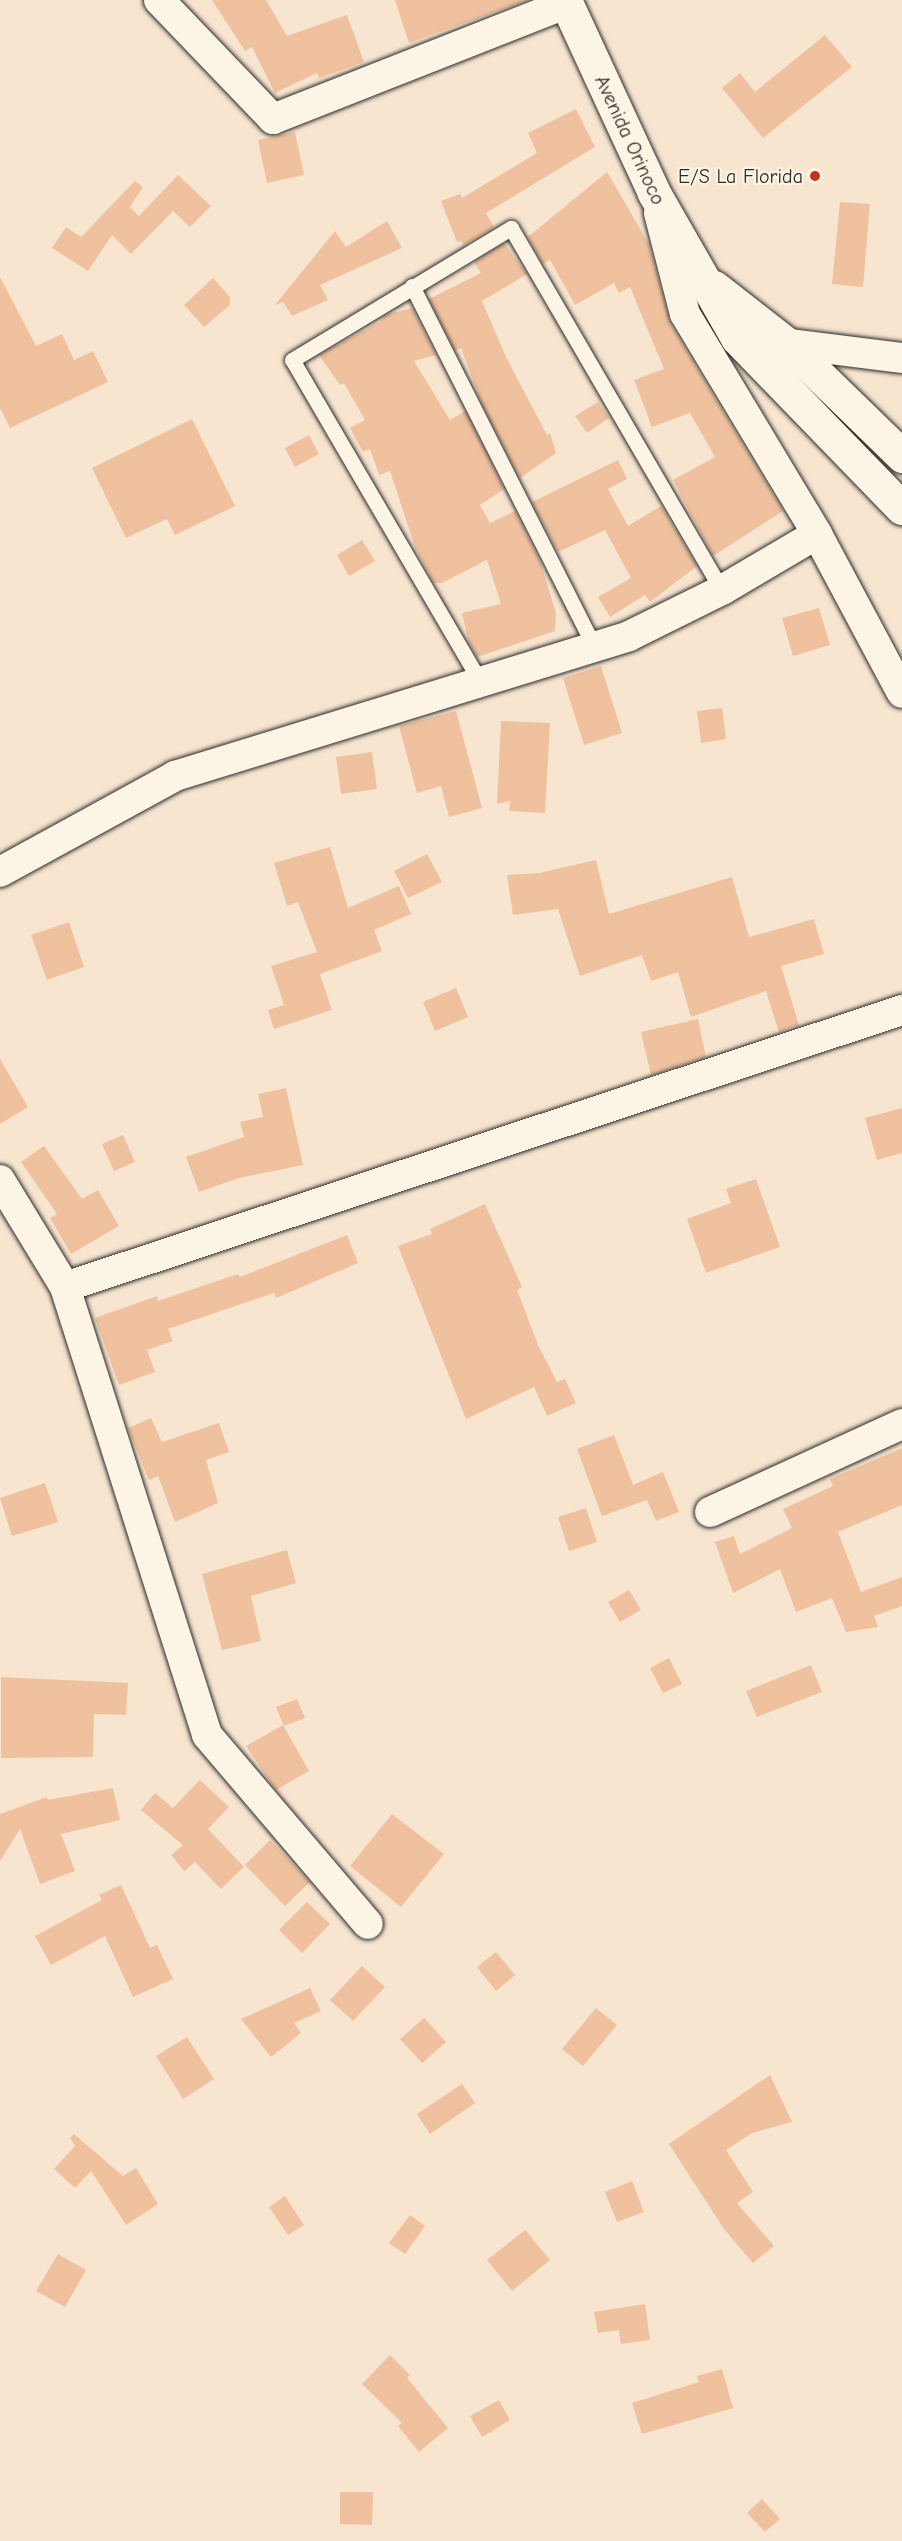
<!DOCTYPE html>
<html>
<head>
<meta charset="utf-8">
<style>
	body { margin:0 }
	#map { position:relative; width:902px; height:2541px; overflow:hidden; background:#f8e5d0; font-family:"Comic Neue",sans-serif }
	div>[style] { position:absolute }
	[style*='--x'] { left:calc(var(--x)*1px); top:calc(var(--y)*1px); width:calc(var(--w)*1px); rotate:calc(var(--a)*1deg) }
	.building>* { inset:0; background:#efc19f }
	.roads { filter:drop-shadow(0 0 2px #2b2b2b) drop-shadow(0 0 2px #2b2b2b) }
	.lane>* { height:15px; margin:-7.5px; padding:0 7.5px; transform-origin:7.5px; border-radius:7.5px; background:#fcf5e5 }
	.street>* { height:30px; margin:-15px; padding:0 15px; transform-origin:15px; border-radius:15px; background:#fcf5e5 }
	.secondary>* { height:33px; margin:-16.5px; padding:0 16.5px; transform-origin:16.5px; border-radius:16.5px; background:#fcf5e5 }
	.dots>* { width:16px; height:16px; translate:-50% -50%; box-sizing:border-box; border:3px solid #fcf5e5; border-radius:50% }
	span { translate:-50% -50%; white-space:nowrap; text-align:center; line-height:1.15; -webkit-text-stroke:4.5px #fcf5e5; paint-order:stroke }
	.street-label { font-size:20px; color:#2b2b2b }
	.poi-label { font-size:20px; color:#2b2b2b }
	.right { translate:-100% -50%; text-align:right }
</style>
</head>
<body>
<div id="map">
	<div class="building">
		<i style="clip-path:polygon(212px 0,266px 0,287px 36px,347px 15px,364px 62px,319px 78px,317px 73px,275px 93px,252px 47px,245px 51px)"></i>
		<i style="clip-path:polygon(395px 0,528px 0,409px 43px)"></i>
		<i style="clip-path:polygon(825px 35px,852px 67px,763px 138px,722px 88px,740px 73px,755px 92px)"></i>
		<i style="clip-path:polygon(576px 109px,595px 147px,486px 213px,494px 227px,464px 245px,461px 241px,457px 242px,441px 201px,460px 194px,462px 198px,537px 153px,528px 133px)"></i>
		<i style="clip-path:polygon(295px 132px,304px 175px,267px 183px,258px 140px)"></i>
		<i style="clip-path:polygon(607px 172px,649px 244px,670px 323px,783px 511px,713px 556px,673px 480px,715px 457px,690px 413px,652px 427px,634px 380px,664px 369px,630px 287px,619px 293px,614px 283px,575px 305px,550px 260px,543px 264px,528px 237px)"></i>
		<i style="clip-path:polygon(178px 175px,211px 206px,190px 227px,173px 211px,131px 254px,112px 235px,88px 271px,52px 248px,66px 227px,81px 237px,135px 181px,143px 187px,130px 207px,139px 216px)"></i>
		<i style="clip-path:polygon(840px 202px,870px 204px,863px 287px,832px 284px)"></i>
		<i style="clip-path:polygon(387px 221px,402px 248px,320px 285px,328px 300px,292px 316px,283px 302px,275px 305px,335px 231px,346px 247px)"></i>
		<i style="clip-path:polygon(504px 243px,527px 274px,482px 301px,506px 357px,547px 435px,550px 433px,556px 453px,520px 478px,481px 402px,461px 348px,455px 350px,429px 299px,481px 273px,474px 262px)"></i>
		<i style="clip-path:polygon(0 277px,36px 346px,62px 334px,74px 360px,93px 351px,108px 382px,10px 428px,0 408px)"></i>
		<i style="clip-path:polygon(213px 278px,230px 297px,230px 305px,204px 327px,184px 305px)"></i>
		<i style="clip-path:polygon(412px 308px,436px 355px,414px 361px,450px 420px,465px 411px,504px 489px,480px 505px,490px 523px,515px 511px,540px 561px,556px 613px,555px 631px,477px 657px,469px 643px,462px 613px,501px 604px,487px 560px,442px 583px,434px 583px,415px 547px,390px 471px,379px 475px,370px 449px,363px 452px,350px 428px,365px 420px,344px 383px,340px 385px,319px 355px,380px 322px,385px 315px)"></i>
		<i style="clip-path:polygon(598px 402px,609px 418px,587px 433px,575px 416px)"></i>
		<i style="clip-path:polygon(192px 419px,235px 506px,175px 535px,167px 519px,126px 538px,92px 468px)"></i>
		<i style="clip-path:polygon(309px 435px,319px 454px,295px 467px,285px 448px)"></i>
		<i style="clip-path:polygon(618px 460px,627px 479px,608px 489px,628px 526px,661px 506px,697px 566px,650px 602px,645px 595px,610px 617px,598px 597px,631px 578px,605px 530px,558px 552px,532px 502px)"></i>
		<i style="clip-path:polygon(362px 540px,375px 561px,349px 576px,337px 555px)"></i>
		<i style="clip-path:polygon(819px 608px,830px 645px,793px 656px,782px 618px)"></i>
		<i style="clip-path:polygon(601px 666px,622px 733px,584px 745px,563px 678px)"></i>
		<i style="clip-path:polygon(722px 708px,726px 739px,701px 743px,697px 711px)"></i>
		<i style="clip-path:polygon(456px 711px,482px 808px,449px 817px,441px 786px,417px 793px,399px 726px)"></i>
		<i style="clip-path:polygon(501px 721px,550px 723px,545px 813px,509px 811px,510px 801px,497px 804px)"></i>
		<i style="clip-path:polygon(372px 752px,377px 789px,341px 794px,336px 757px)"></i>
		<i style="clip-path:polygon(330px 847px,348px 908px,399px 886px,411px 914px,374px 930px,382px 951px,320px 974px,332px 1010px,274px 1029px,268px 1010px,284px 1005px,271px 966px,317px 952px,298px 902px,287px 906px,274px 863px)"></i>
		<i style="clip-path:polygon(427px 854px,442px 882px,408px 898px,394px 871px)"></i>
		<i style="clip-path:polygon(596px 860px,609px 914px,732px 877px,749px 937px,814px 919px,824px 954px,781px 966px,799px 1025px,779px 1032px,766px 991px,691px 1017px,678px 972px,651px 981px,642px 955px,580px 976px,558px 909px,513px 915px,507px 875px,539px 873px)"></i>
		<i style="clip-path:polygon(69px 922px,84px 967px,47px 980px,31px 935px)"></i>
		<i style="clip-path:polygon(456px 988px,468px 1017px,435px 1031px,423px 1002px)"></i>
		<i style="clip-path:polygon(698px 1019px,706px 1057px,651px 1075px,641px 1032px)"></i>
		<i style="clip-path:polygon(0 1059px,28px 1107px,0 1124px)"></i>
		<i style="clip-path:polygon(286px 1088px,303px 1165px,239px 1178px,199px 1192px,186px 1157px,244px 1137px,240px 1122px,263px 1117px,258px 1094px)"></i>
		<i style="clip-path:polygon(902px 1108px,902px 1153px,877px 1160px,865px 1118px)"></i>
		<i style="clip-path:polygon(123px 1135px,135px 1162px,114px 1171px,102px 1144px)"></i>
		<i style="clip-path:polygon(44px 1146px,82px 1199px,98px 1190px,119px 1226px,71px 1254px,50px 1218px,57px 1214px,21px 1162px)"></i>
		<i style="clip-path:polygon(756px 1179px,780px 1247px,706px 1273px,687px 1219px,731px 1203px,726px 1189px)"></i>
		<i style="clip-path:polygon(485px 1204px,522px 1287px,517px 1290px,538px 1345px,557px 1382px,565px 1379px,576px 1403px,547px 1416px,534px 1387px,466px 1419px,398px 1246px,432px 1234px,430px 1229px)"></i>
		<i style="clip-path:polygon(347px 1235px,358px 1263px,276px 1298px,274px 1293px,168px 1329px,173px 1341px,147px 1350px,155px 1372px,119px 1385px,95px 1318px,157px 1296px,158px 1301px,238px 1274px,240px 1277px)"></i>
		<i style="clip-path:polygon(151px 1418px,162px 1442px,219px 1423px,229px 1452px,206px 1460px,218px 1503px,175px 1522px,158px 1476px,149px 1480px,128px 1428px)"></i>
		<i style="clip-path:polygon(614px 1435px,633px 1485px,663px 1472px,679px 1512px,656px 1521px,647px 1500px,602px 1516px,577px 1449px)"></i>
		<i style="clip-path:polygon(902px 1448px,902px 1505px,838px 1532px,861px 1592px,902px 1577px,902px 1606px,874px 1616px,878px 1627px,846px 1632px,832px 1598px,796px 1612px,780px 1569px,733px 1593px,715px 1542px,734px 1536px,740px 1554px,792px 1528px,783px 1509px,833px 1486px,830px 1479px)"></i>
		<i style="clip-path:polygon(45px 1483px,58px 1522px,12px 1536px,0 1498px)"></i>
		<i style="clip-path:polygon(586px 1508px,597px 1542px,569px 1551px,558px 1517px)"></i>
		<i style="clip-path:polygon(287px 1550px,296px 1583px,251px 1596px,261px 1641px,222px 1650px,202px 1574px)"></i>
		<i style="clip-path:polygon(629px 1590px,641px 1610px,620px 1622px,608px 1602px)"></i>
		<i style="clip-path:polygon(669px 1658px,682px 1684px,663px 1693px,650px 1668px)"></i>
		<i style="clip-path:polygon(811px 1665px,822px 1692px,757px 1717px,746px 1691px)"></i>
		<i style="clip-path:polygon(1px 1677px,128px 1683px,126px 1715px,94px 1714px,93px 1757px,1px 1758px)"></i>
		<i style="clip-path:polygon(297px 1699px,305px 1718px,284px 1726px,276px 1707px)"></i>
		<i style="clip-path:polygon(283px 1725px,309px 1771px,276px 1790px,246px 1746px)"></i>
		<i style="clip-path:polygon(200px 1780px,229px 1807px,208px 1829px,244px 1867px,221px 1889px,195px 1862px,184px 1871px,171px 1855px,183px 1845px,141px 1810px,155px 1793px,173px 1808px)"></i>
		<i style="clip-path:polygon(113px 1788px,120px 1820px,61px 1834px,75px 1871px,40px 1884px,20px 1829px,0 1861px,0 1814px,47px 1797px,48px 1800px)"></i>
		<i style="clip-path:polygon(392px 1814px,444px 1854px,401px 1907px,350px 1866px)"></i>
		<i style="clip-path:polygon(270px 1840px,310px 1882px,285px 1906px,245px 1865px)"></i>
		<i style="clip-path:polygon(121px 1885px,150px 1948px,157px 1945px,173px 1979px,133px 1997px,105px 1936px,51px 1965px,35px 1936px,102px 1900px,99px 1895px)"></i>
		<i style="clip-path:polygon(307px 1902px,330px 1924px,302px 1953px,279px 1930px)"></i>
		<i style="clip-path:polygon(496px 1952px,515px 1975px,496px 1991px,477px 1967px)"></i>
		<i style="clip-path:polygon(362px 1966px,385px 1987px,353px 2021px,330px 2000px)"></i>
		<i style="clip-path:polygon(310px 1988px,321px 2011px,294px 2023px,301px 2033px,271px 2057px,241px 2019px)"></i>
		<i style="clip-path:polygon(596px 2008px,617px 2025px,583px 2066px,562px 2049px)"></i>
		<i style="clip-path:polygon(424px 2018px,446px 2042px,422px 2063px,400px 2039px)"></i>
		<i style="clip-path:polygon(187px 2037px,214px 2079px,183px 2099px,156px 2056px)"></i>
		<i style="clip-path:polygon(770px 2075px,792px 2122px,752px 2133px,726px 2150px,753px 2192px,737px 2203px,774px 2246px,753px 2263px,724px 2229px,669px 2144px)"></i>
		<i style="clip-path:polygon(462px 2084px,475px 2103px,430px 2134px,417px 2114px)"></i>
		<i style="clip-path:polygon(74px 2134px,123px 2176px,136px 2168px,158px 2204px,126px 2225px,91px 2171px,75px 2188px,54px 2169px,75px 2146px,70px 2138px)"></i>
		<i style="clip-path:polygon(632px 2181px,644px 2212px,617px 2222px,605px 2192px)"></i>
		<i style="clip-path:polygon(285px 2196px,304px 2225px,288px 2235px,269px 2207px)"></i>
		<i style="clip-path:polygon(410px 2215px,425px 2226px,405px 2254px,389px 2243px)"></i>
		<i style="clip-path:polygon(525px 2230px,550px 2260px,512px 2291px,487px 2260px)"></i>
		<i style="clip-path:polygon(58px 2254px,86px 2270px,65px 2307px,36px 2291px)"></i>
		<i style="clip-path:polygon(645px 2304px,650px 2340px,621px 2344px,619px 2330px,598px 2333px,594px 2312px)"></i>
		<i style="clip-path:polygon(390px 2355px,410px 2375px,407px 2378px,448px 2428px,419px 2452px,398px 2426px,402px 2423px,362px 2384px)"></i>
		<i style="clip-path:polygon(722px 2369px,733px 2408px,642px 2434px,632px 2403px,699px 2382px,697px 2376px)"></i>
		<i style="clip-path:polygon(499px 2400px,510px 2420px,482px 2437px,470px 2416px)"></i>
		<i style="clip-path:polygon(340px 2492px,373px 2492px,372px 2525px,340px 2524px)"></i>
		<i style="clip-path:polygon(762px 2499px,780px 2519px,765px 2532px,747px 2513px)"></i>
	</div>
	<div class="roads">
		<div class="lane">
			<i style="--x:412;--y:286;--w:403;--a:63.2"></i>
			<i style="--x:481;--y:683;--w:374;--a:-120.3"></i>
			<i style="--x:292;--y:360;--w:256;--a:-31.1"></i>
			<i style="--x:511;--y:228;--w:419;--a:59.8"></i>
		</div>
		<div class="street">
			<i style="--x:159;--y:0;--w:165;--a:46.2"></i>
			<i style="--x:273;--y:119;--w:316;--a:-21.5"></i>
			<i style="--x:659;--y:213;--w:104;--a:75.6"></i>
			<i style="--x:685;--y:314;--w:257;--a:59"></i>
			<i style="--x:817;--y:534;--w:180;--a:61.9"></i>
			<i style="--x:774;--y:342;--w:129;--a:7.1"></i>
			<i style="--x:0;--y:872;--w:200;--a:-28.7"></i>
			<i style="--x:175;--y:776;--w:475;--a:-17.1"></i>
			<i style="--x:629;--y:636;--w:104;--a:-26.3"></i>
			<i style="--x:722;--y:590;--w:110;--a:-30.5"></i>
			<i style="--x:0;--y:1180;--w:125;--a:58.7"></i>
			<i style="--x:65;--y:1287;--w:470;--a:72.4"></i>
			<i style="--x:207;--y:1735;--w:248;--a:49.6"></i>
			<i style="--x:65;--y:1287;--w:882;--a:-18.31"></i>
			<i style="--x:710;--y:1512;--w:211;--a:-24.6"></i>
		</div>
		<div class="secondary">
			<i style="--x:565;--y:0;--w:213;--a:65.2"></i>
			<i style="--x:654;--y:193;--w:167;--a:60.2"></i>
			<i style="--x:737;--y:338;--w:237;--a:45.9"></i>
			<i style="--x:714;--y:287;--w:93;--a:38"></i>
			<i style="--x:787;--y:344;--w:161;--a:44.2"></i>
		</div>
	</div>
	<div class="dots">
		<i style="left:815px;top:176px;background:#c8321e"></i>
	</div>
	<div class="street-label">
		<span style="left:630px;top:140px;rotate:65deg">Avenida Orinoco</span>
	</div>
	<div class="poi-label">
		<span class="right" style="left:803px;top:176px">E/S La Florida</span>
	</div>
</div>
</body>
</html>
